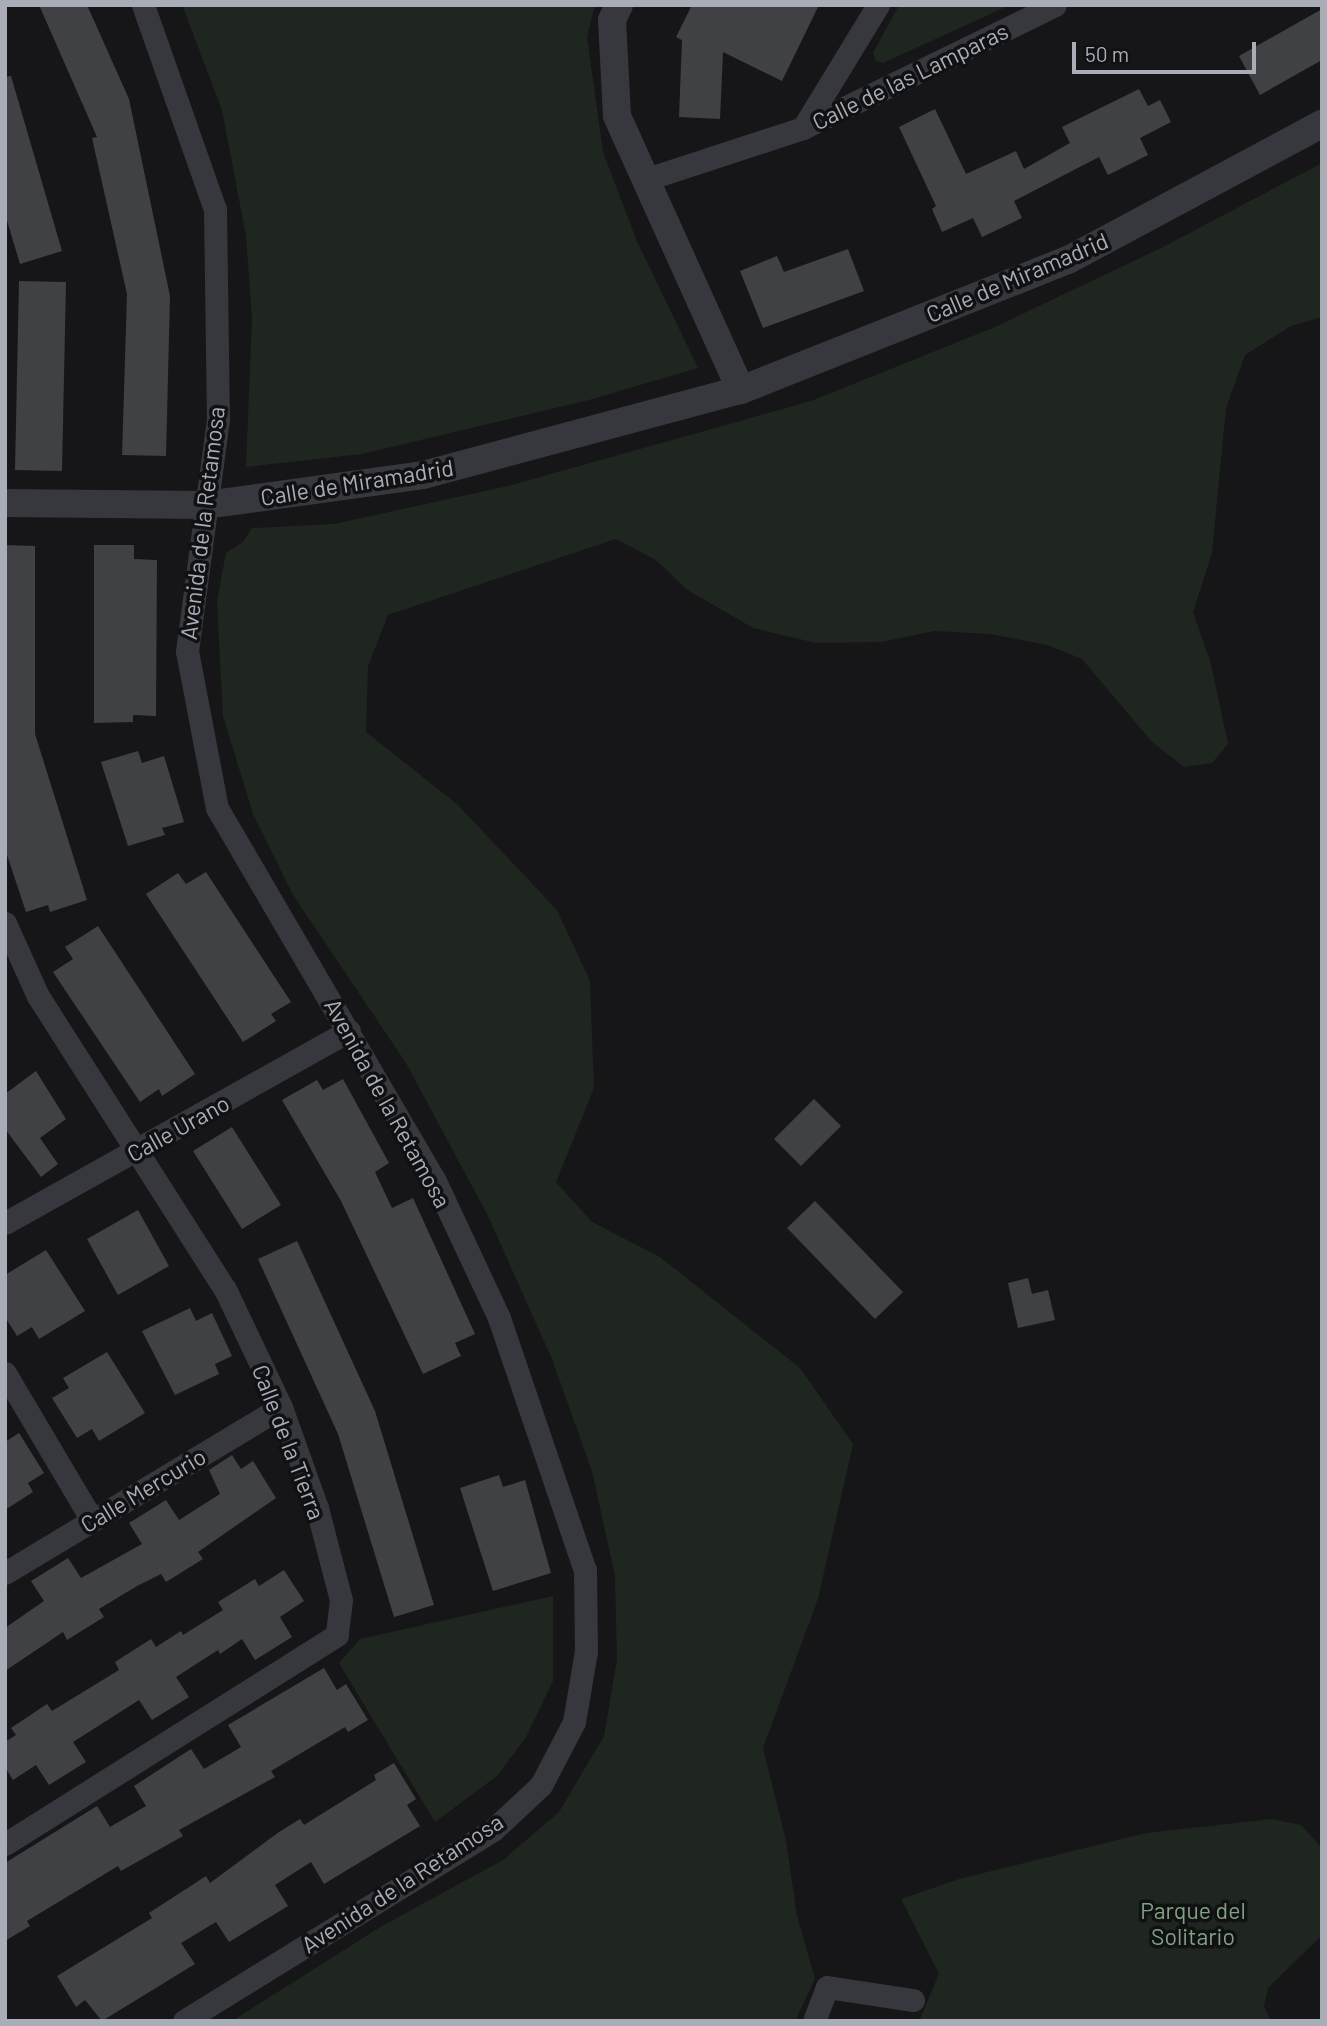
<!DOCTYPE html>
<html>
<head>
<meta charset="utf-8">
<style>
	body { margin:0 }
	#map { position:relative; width:1327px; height:2026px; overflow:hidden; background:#161618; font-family:Barlow,sans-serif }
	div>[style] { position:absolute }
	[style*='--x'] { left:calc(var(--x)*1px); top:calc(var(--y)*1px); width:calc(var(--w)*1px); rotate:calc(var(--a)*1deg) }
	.green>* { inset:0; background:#1e261f }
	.building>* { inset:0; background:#404145 }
	.minor>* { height:23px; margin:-11.5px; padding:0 11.5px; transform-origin:11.5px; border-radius:11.5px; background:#37383d }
	.tertiary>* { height:28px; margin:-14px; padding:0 14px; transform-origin:14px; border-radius:14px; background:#37383d }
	span { translate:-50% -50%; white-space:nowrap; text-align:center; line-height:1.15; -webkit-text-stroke:7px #111113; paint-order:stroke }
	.street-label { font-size:23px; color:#a8adb8 }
	.park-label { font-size:23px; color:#7fa381 }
	.frame { position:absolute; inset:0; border:7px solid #a8adb8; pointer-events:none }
	.scale { position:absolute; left:1072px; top:42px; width:184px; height:32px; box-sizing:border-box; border:4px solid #a8adb8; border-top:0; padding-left:9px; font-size:21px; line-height:24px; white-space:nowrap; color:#a8adb8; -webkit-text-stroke:5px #111113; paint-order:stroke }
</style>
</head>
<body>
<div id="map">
	<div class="green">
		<i style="clip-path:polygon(182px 5px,595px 5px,587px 37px,603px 152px,636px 239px,698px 368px,589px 400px,362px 454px,246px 467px,252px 318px,246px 236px,222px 110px)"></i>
		<i style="clip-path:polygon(899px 5px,1010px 5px,883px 63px,876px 61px,873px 53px)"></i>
		<i style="clip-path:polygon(1322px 163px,1322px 317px,1291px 326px,1245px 355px,1226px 408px,1212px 553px,1193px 612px,1211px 664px,1228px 744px,1212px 763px,1184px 767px,1152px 742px,1082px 659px,1047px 645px,990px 634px,934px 631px,882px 642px,816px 643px,753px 628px,686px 589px,656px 560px,616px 539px,388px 615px,368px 666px,366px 732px,457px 804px,557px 910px,590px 981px,594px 1088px,556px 1182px,592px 1222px,660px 1257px,800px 1368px,853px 1444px,818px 1599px,763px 1748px,786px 1841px,797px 1916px,815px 1979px,795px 2021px,232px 2021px,382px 1926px,503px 1860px,559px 1812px,604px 1736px,617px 1660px,615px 1576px,592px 1471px,552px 1359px,488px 1216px,406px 1063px,293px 895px,253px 814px,223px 716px,217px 601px,226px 553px,243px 542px,252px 528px,334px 524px,508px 486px,811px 401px,995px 327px,1163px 247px)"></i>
		<i style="clip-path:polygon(553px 1596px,553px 1681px,526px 1737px,497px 1776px,435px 1822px,339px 1663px,360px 1639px)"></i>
		<i style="clip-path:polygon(1271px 1819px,1301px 1825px,1322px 1848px,1322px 1935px,1268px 1988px,1264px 2006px,1271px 2021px,919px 2021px,939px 1974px,901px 1899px,959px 1879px,1146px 1833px)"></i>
	</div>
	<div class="building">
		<i style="clip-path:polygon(39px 5px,87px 5px,129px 99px,170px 296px,166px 456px,122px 455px,127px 294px,92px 138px,97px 137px)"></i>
		<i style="clip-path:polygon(692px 5px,819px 5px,782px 81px,723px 52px,720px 119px,679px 117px,682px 40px,676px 37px)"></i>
		<i style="clip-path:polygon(1322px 9px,1322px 60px,1260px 95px,1239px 56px)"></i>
		<i style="clip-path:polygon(11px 76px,62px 251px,20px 264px,5px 214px,5px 77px)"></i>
		<i style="clip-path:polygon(1139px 89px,1148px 106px,1160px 100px,1171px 122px,1140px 138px,1148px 155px,1108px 175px,1099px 157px,1014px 201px,1022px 218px,982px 237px,973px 218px,942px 232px,932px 209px,936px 206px,899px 127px,935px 109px,966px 174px,1016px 151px,1024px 169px,1070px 143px,1062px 127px)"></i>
		<i style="clip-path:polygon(848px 249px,864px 291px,763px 328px,740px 271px,777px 256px,784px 272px)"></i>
		<i style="clip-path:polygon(19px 281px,66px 282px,62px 471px,15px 470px)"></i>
		<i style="clip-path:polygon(5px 545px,35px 546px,35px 734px,87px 900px,50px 912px,48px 905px,26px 912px,5px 849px)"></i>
		<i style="clip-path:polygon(94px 545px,134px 545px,134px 559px,157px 560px,156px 716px,133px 715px,133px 722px,94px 723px)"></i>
		<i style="clip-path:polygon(138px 751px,142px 763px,164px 756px,184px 822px,162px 828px,165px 835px,128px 846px,101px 762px)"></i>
		<i style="clip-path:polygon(206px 872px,291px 1002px,271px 1014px,276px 1021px,243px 1042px,146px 894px,178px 873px,186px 884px)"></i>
		<i style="clip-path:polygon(98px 926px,195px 1074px,162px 1096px,159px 1089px,140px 1102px,53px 972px,73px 959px,65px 947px)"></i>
		<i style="clip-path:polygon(36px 1071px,66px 1119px,40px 1138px,58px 1164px,41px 1177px,5px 1129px,5px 1094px)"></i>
		<i style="clip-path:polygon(343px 1079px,389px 1163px,375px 1172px,392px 1208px,413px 1198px,475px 1334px,455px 1343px,461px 1356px,423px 1374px,341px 1201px,282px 1100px,317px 1080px,323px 1090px)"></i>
		<i style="clip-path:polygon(814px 1099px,841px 1126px,801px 1166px,774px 1139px)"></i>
		<i style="clip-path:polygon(232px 1127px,281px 1205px,242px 1229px,193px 1151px)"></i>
		<i style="clip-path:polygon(815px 1201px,903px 1292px,875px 1319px,787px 1228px)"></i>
		<i style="clip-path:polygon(138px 1210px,169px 1266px,118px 1295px,87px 1239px)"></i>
		<i style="clip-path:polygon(297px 1241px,375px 1411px,434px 1605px,394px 1617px,338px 1434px,258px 1259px)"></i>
		<i style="clip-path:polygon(46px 1250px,85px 1311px,39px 1339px,32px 1327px,17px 1336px,5px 1317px,5px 1275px)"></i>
		<i style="clip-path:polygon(1028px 1278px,1032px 1294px,1048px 1290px,1055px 1320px,1018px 1328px,1008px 1283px)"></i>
		<i style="clip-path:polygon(190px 1308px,196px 1321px,212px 1313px,232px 1356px,215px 1364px,219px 1374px,175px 1395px,142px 1331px)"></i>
		<i style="clip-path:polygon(107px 1352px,145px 1413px,99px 1441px,92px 1429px,77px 1438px,52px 1398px,69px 1388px,63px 1378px)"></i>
		<i style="clip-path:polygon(19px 1433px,44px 1473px,28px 1483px,33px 1492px,5px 1510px,5px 1442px)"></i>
		<i style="clip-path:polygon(232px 1455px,241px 1469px,253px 1461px,276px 1498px,198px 1552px,203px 1559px,166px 1582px,161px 1574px,137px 1586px,99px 1609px,104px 1617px,67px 1640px,63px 1632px,5px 1671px,5px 1628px,44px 1601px,31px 1581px,68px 1558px,81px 1578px,142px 1544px,129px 1523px,166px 1500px,179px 1520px,220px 1494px,209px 1470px)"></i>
		<i style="clip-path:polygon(499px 1475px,503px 1487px,525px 1480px,551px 1573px,493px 1591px,460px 1488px)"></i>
		<i style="clip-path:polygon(284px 1570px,304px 1601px,280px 1617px,292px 1637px,255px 1660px,242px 1639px,220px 1654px,218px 1650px,176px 1677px,189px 1697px,152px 1720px,139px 1700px,73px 1742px,86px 1762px,49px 1785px,36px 1765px,13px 1780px,5px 1767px,5px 1742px,16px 1735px,11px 1728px,47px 1704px,52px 1711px,119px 1670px,115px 1662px,151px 1639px,156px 1647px,181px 1631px,183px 1635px,223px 1610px,218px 1602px,255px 1579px,259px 1586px)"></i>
		<i style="clip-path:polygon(324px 1668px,337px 1690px,346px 1684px,368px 1720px,348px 1732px,345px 1727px,271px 1771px,275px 1777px,179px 1830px,183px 1836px,121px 1871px,118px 1866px,27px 1921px,30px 1926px,5px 1941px,5px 1863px,97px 1806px,110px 1827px,146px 1806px,134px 1786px,191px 1749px,204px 1769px,241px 1747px,228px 1725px)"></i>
		<i style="clip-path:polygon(394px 1763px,416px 1799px,407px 1805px,420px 1826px,324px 1884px,311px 1862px,275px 1885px,288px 1906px,229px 1942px,216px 1922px,181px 1943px,195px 1964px,102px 2021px,85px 2000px,76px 2007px,57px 1976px,152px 1918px,149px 1913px,206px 1876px,210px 1883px,279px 1832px,300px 1819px,304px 1825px,376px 1780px,374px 1775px)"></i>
	</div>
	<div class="minor">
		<i style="--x:143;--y:5;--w:216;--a:70.6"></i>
		<i style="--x:215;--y:209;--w:210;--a:89.2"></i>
		<i style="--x:218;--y:419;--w:234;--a:97.6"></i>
		<i style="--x:187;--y:651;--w:160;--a:79.2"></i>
		<i style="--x:217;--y:808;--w:430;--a:59.7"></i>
		<i style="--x:434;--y:1179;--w:153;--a:64.9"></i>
		<i style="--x:499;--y:1318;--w:266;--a:71.2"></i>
		<i style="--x:585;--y:1570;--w:81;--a:89.3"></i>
		<i style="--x:586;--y:1651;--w:72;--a:99.6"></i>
		<i style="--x:574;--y:1722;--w:71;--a:117.6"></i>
		<i style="--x:541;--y:1785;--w:66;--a:136.8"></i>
		<i style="--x:493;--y:1830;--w:363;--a:148.3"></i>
		<i style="--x:803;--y:128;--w:144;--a:-58.6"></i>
		<i style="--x:644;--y:180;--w:167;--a:-18.1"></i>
		<i style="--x:803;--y:128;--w:280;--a:-26"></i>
		<i style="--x:5;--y:923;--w:80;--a:65.7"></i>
		<i style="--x:38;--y:996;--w:348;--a:57.5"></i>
		<i style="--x:225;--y:1289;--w:131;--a:64.6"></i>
		<i style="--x:281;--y:1407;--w:107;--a:70.4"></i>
		<i style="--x:317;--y:1508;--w:95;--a:75.4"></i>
		<i style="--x:341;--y:1600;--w:35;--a:97"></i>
		<i style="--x:337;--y:1635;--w:392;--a:147.8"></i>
		<i style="--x:5;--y:1223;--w:394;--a:-29.2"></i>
		<i style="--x:5;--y:1373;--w:171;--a:59.4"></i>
		<i style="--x:5;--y:1573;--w:322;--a:-31"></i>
		<i style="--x:814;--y:2021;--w:36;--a:-69"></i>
		<i style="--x:827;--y:1987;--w:87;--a:8.6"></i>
	</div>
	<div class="tertiary">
		<i style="--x:619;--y:5;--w:17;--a:115"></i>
		<i style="--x:612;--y:20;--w:96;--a:87"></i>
		<i style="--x:617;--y:116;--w:301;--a:65.7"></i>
		<i style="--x:5;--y:503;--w:200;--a:0.6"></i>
		<i style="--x:205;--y:505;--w:220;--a:-7.8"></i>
		<i style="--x:423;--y:475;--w:329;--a:-15"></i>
		<i style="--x:741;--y:390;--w:352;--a:-21.7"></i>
		<i style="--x:1068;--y:260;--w:288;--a:-28.2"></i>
	</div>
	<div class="street-label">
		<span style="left:910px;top:76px;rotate:-26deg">Calle de las Lamparas</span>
		<span style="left:1017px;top:277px;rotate:-23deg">Calle de Miramadrid</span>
		<span style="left:357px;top:482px;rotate:-9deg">Calle de Miramadrid</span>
		<span style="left:202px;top:523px;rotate:-83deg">Avenida de la Retamosa</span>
		<span style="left:388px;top:1103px;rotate:61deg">Avenida de la Retamosa</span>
		<span style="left:178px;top:1128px;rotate:-29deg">Calle Urano</span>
		<span style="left:289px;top:1442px;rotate:69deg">Calle de la Tierra</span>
		<span style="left:143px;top:1490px;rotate:-31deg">Calle Mercurio</span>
		<span style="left:402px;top:1883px;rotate:-33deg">Avenida de la Retamosa</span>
	</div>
	<div class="park-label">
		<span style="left:1193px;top:1923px">Parque del<br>Solitario</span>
	</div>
	<div class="frame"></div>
	<div class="scale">50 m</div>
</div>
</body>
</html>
